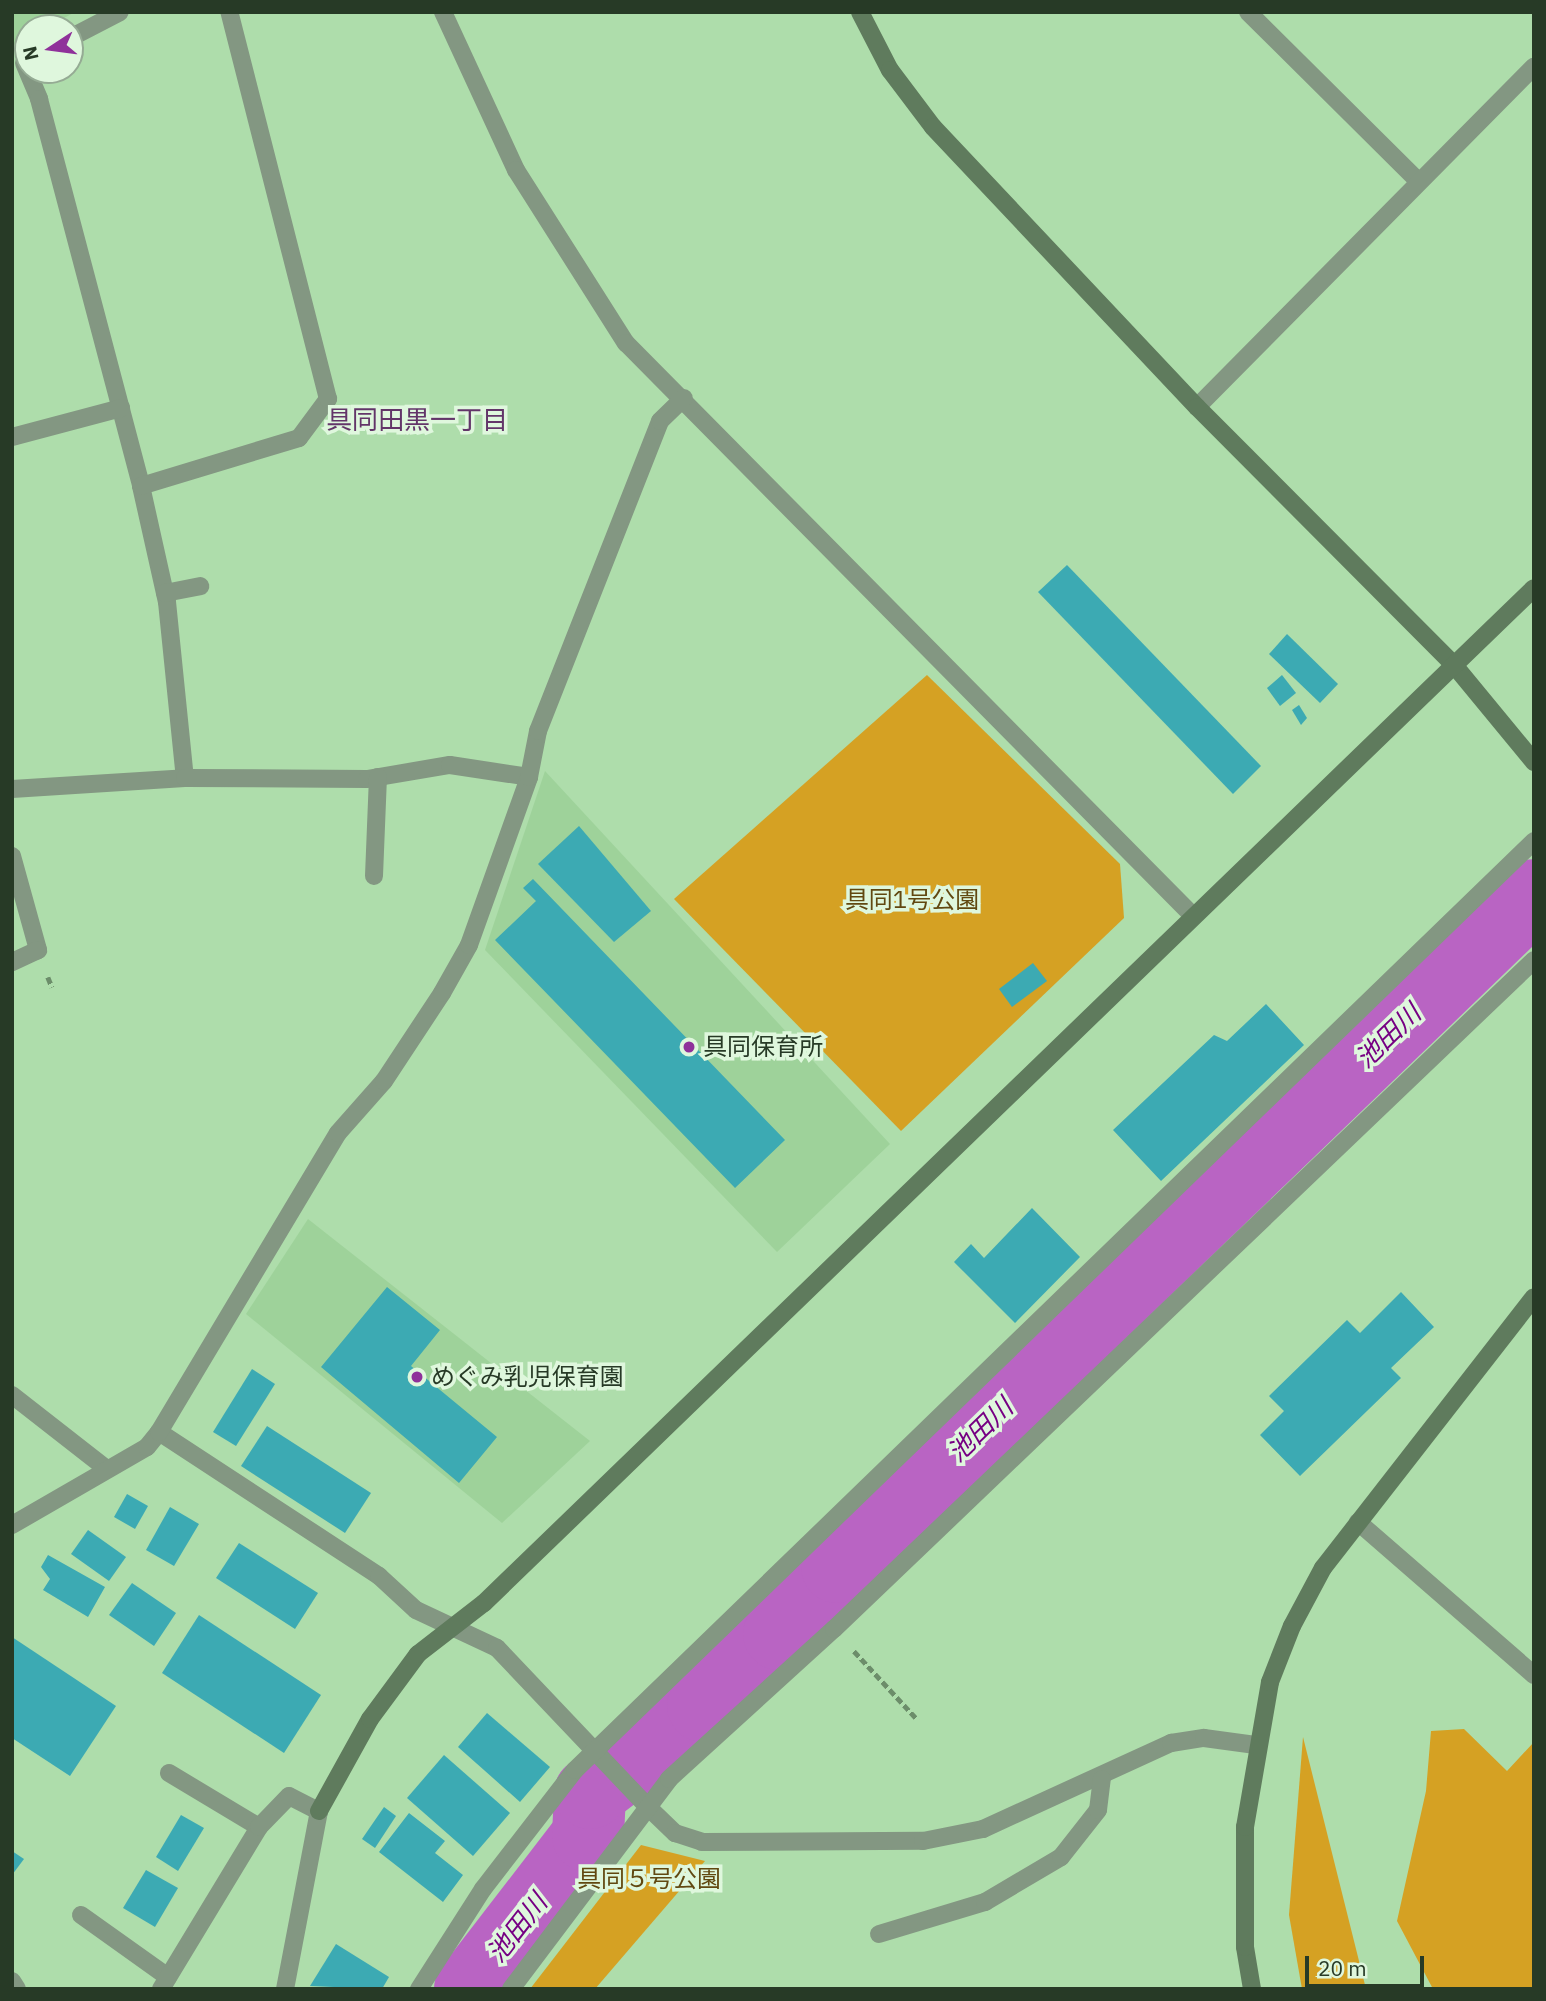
<!DOCTYPE html>
<html>
<head>
<meta charset="utf-8">
<style>
	body { margin:0 }
	#map { position:relative; width:1546px; height:2001px; overflow:hidden; background:#aeddab; font-family:"IBM Plex Sans","Noto Sans JP",sans-serif }
	div>[style] { position:absolute }
	[style*='--x'] { left:calc(var(--x)*1px); top:calc(var(--y)*1px); width:calc(var(--w)*1px); rotate:calc(var(--a)*1deg) }
	.built>* { inset:0; background:#9ed29a }
	.green>* { inset:0; background:#d5a123 }
	.river>* { height:72px; margin:-36px; padding:0 36px; transform-origin:36px; border-radius:36px; background:#b964c3 }
	.building>* { inset:0; background:#3caab3 }
	.path>* { height:4.5px; margin-top:-2.25px; transform-origin:0; background:repeating-linear-gradient(90deg,#6c8d6a 0 7px,transparent 0 10.5px) }
	.lane>* { height:18px; margin:-9px; padding:0 9px; transform-origin:9px; border-radius:9px; background:#839782 }
	.street>* { height:18px; margin:-9px; padding:0 9px; transform-origin:9px; border-radius:9px; background:#839782 }
	.secondary>* { height:18px; margin:-9px; padding:0 9px; transform-origin:9px; border-radius:9px; background:#5f7b5d }
	.dots>* { width:19px; height:19px; translate:-50% -50%; box-sizing:border-box; border:4px solid #dff7dd; border-radius:50% }
	span { translate:-50% -50%; white-space:nowrap; text-align:center; line-height:1.15; -webkit-text-stroke:7px #dff7dd; paint-order:stroke }
	.park-label { font-size:24px; color:#614810 }
	.poi-label { font-size:24px; color:#273a26 }
	.left { translate:0 -50%; text-align:left }
	.neighbourhood-label { font-size:26px; color:#633569 }
	.water-label { font-size:26px; color:#760083; font-style:italic }
	.frame { position:absolute; inset:0; border:14px solid #273a26; pointer-events:none }
	.north { position:absolute; left:14px; top:14px; width:70px; height:70px; box-sizing:border-box; background:#dff7dd; border:2px solid #95ab94; border-radius:50%; rotate:257deg; font-size:19px; font-weight:700; line-height:28px; text-align:center; color:#273a26 }
	.north::after { content:''; display:block; margin:auto; width:24px; height:32px; background:#8f319a; clip-path:polygon(50% 0,100% 100%,50% 72%,0 100%) }
	.scale { position:absolute; left:1305px; top:1956px; width:119px; height:32px; box-sizing:border-box; border:4px solid #273a26; border-top:0; padding-left:9px; font-size:21px; line-height:24px; white-space:nowrap; color:#273a26; -webkit-text-stroke:5px #dff7dd; paint-order:stroke }
</style>
</head>
<body>
<div id="map">
	<div class="built">
		<i style="clip-path:polygon(12px 12px,75px 12px,46px 28px,28px 28px,28px 37px,12px 46px)"></i>
		<i style="clip-path:polygon(545px 771px,890px 1144px,777px 1252px,485px 950px)"></i>
		<i style="clip-path:polygon(308px 1219px,590px 1441px,502px 1523px,246px 1314px)"></i>
	</div>
	<div class="green">
		<i style="clip-path:polygon(927px 675px,1120px 864px,1124px 918px,901px 1131px,674px 899px)"></i>
		<i style="clip-path:polygon(1464px 1729px,1507px 1771px,1534px 1742px,1534px 1989px,1433px 1989px,1397px 1921px,1426px 1791px,1431px 1731px)"></i>
		<i style="clip-path:polygon(1303px 1737px,1366px 1989px,1302px 1989px,1289px 1915px)"></i>
		<i style="clip-path:polygon(641px 1845px,705px 1861px,595px 1989px,530px 1989px)"></i>
	</div>
	<div class="river">
		<i style="--x:470;--y:1989;--w:193;--a:-52.4"></i>
		<i style="--x:588;--y:1836;--w:43;--a:-87.3"></i>
		<i style="--x:590;--y:1793;--w:143;--a:-37.6"></i>
		<i style="--x:703;--y:1706;--w:105;--a:-43.5"></i>
		<i style="--x:779;--y:1634;--w:89;--a:-49.1"></i>
		<i style="--x:837;--y:1567;--w:968;--a:-43.95"></i>
	</div>
	<div class="building">
		<i style="clip-path:polygon(1067px 565px,1261px 766px,1233px 794px,1038px 592px)"></i>
		<i style="clip-path:polygon(1287px 634px,1338px 684px,1320px 703px,1269px 654px)"></i>
		<i style="clip-path:polygon(1282px 675px,1296px 693px,1280px 706px,1267px 688px)"></i>
		<i style="clip-path:polygon(1299px 705px,1307px 718px,1301px 725px,1292px 710px)"></i>
		<i style="clip-path:polygon(579px 826px,651px 911px,614px 942px,538px 864px)"></i>
		<i style="clip-path:polygon(533px 879px,785px 1140px,735px 1188px,495px 940px,536px 901px,523px 888px)"></i>
		<i style="clip-path:polygon(1033px 963px,1047px 981px,1012px 1007px,999px 989px)"></i>
		<i style="clip-path:polygon(1266px 1004px,1304px 1045px,1161px 1181px,1113px 1130px,1214px 1035px,1227px 1041px)"></i>
		<i style="clip-path:polygon(1032px 1208px,1080px 1257px,1015px 1323px,954px 1262px,971px 1244px,984px 1258px)"></i>
		<i style="clip-path:polygon(387px 1287px,440px 1330px,411px 1366px,497px 1437px,459px 1483px,321px 1367px)"></i>
		<i style="clip-path:polygon(1401px 1292px,1434px 1327px,1391px 1368px,1401px 1378px,1300px 1476px,1260px 1435px,1284px 1411px,1269px 1396px,1347px 1320px,1360px 1333px)"></i>
		<i style="clip-path:polygon(252px 1369px,275px 1384px,236px 1446px,213px 1432px)"></i>
		<i style="clip-path:polygon(267px 1426px,371px 1493px,345px 1533px,241px 1466px)"></i>
		<i style="clip-path:polygon(127px 1494px,148px 1506px,135px 1529px,114px 1517px)"></i>
		<i style="clip-path:polygon(170px 1507px,199px 1524px,174px 1566px,146px 1550px)"></i>
		<i style="clip-path:polygon(88px 1530px,126px 1557px,109px 1581px,71px 1554px)"></i>
		<i style="clip-path:polygon(239px 1543px,318px 1593px,295px 1629px,216px 1578px)"></i>
		<i style="clip-path:polygon(48px 1555px,105px 1587px,88px 1617px,43px 1590px,50px 1579px,41px 1567px)"></i>
		<i style="clip-path:polygon(132px 1583px,176px 1613px,154px 1646px,109px 1615px)"></i>
		<i style="clip-path:polygon(199px 1615px,321px 1695px,284px 1753px,162px 1673px)"></i>
		<i style="clip-path:polygon(12px 1637px,116px 1706px,70px 1776px,12px 1738px)"></i>
		<i style="clip-path:polygon(487px 1713px,550px 1767px,520px 1802px,458px 1747px)"></i>
		<i style="clip-path:polygon(444px 1755px,510px 1813px,473px 1856px,407px 1798px)"></i>
		<i style="clip-path:polygon(384px 1807px,396px 1816px,375px 1848px,362px 1839px)"></i>
		<i style="clip-path:polygon(409px 1813px,445px 1841px,435px 1853px,463px 1875px,443px 1902px,379px 1852px)"></i>
		<i style="clip-path:polygon(181px 1815px,204px 1828px,178px 1871px,156px 1857px)"></i>
		<i style="clip-path:polygon(12px 1851px,24px 1859px,12px 1875px)"></i>
		<i style="clip-path:polygon(146px 1870px,178px 1888px,155px 1927px,123px 1908px)"></i>
		<i style="clip-path:polygon(336px 1944px,389px 1977px,382px 1989px,310px 1986px)"></i>
	</div>
	<div class="path">
		<i style="--x:48;--y:977;--w:11;--a:68"></i>
		<i style="--x:854;--y:1651;--w:94;--a:47.2"></i>
	</div>
	<div class="lane">
		<i style="--x:1358;--y:1522;--w:233;--a:41"></i>
	</div>
	<div class="street">
		<i style="--x:443;--y:12;--w:174;--a:65.2"></i>
		<i style="--x:516;--y:170;--w:205;--a:57.6"></i>
		<i style="--x:626;--y:343;--w:805;--a:45.3"></i>
		<i style="--x:1248;--y:12;--w:240;--a:44.8"></i>
		<i style="--x:70;--y:38;--w:56;--a:-27.5"></i>
		<i style="--x:24;--y:63;--w:39;--a:67"></i>
		<i style="--x:39;--y:99;--w:400;--a:75.2"></i>
		<i style="--x:141;--y:486;--w:119;--a:77.4"></i>
		<i style="--x:167;--y:602;--w:177;--a:84.2"></i>
		<i style="--x:1197;--y:407;--w:479;--a:-45.3"></i>
		<i style="--x:12;--y:437;--w:113;--a:-14.9"></i>
		<i style="--x:141;--y:486;--w:165;--a:-16.9"></i>
		<i style="--x:299;--y:438;--w:49;--a:-53.4"></i>
		<i style="--x:328;--y:399;--w:399;--a:-104.3"></i>
		<i style="--x:165;--y:593;--w:36;--a:-11"></i>
		<i style="--x:12;--y:789;--w:173;--a:-3.6"></i>
		<i style="--x:185;--y:778;--w:182;--a:0.3"></i>
		<i style="--x:367;--y:779;--w:84;--a:-9.6"></i>
		<i style="--x:450;--y:765;--w:80;--a:8.6"></i>
		<i style="--x:12;--y:856;--w:98;--a:74.5"></i>
		<i style="--x:38;--y:950;--w:29;--a:155"></i>
		<i style="--x:374;--y:876;--w:99;--a:-87.7"></i>
		<i style="--x:12;--y:1395;--w:117;--a:38"></i>
		<i style="--x:159;--y:1432;--w:263;--a:33.2"></i>
		<i style="--x:379;--y:1576;--w:50;--a:42.6"></i>
		<i style="--x:416;--y:1610;--w:89;--a:25.1"></i>
		<i style="--x:497;--y:1648;--w:222;--a:46.5"></i>
		<i style="--x:650;--y:1809;--w:35;--a:44"></i>
		<i style="--x:675;--y:1833;--w:28;--a:18"></i>
		<i style="--x:702;--y:1842;--w:221;--a:-0.3"></i>
		<i style="--x:923;--y:1841;--w:61;--a:-11.3"></i>
		<i style="--x:983;--y:1829;--w:207;--a:-24.6"></i>
		<i style="--x:1171;--y:1743;--w:33;--a:-9"></i>
		<i style="--x:1204;--y:1738;--w:52;--a:7.7"></i>
		<i style="--x:12;--y:1525;--w:156;--a:-30"></i>
		<i style="--x:147;--y:1447;--w:19;--a:-51"></i>
		<i style="--x:159;--y:1432;--w:348;--a:-59.1"></i>
		<i style="--x:338;--y:1133;--w:69;--a:-48.5"></i>
		<i style="--x:384;--y:1081;--w:105;--a:-56.6"></i>
		<i style="--x:442;--y:993;--w:55;--a:-60.6"></i>
		<i style="--x:469;--y:945;--w:178;--a:-70.3"></i>
		<i style="--x:529;--y:777;--w:47;--a:-78.9"></i>
		<i style="--x:538;--y:731;--w:333;--a:-68.5"></i>
		<i style="--x:660;--y:421;--w:33;--a:-44"></i>
		<i style="--x:169;--y:1773;--w:105;--a:31"></i>
		<i style="--x:81;--y:1915;--w:107;--a:35.5"></i>
		<i style="--x:879;--y:1934;--w:111;--a:-16.8"></i>
		<i style="--x:985;--y:1902;--w:88;--a:-30.6"></i>
		<i style="--x:1061;--y:1857;--w:60;--a:-51.8"></i>
		<i style="--x:1098;--y:1810;--w:31;--a:-83"></i>
		<i style="--x:12;--y:1981;--w:9;--a:58"></i>
		<i style="--x:161;--y:1989;--w:189;--a:-58.8"></i>
		<i style="--x:259;--y:1827;--w:43;--a:-45.9"></i>
		<i style="--x:289;--y:1796;--w:34;--a:27"></i>
		<i style="--x:319;--y:1811;--w:181;--a:100.8"></i>
		<i style="--x:419;--y:1989;--w:119;--a:-57.4"></i>
		<i style="--x:483;--y:1889;--w:150;--a:-52.3"></i>
		<i style="--x:575;--y:1770;--w:1335;--a:-44.09"></i>
		<i style="--x:511;--y:1989;--w:263;--a:-53"></i>
		<i style="--x:669;--y:1779;--w:223;--a:-42.3"></i>
		<i style="--x:834;--y:1629;--w:968;--a:-43.7"></i>
	</div>
	<div class="secondary">
		<i style="--x:860;--y:12;--w:65;--a:62.7"></i>
		<i style="--x:890;--y:70;--w:71;--a:53"></i>
		<i style="--x:933;--y:127;--w:385;--a:46.7"></i>
		<i style="--x:1197;--y:407;--w:364;--a:45.1"></i>
		<i style="--x:1454;--y:665;--w:126;--a:50.5"></i>
		<i style="--x:319;--y:1811;--w:105;--a:-61"></i>
		<i style="--x:370;--y:1719;--w:81;--a:-53.6"></i>
		<i style="--x:418;--y:1654;--w:83;--a:-37.7"></i>
		<i style="--x:484;--y:1603;--w:1460;--a:-44.03"></i>
		<i style="--x:1252;--y:1989;--w:43;--a:-99.5"></i>
		<i style="--x:1245;--y:1947;--w:120;--a:-90"></i>
		<i style="--x:1245;--y:1827;--w:147;--a:-80.2"></i>
		<i style="--x:1270;--y:1682;--w:60;--a:-68.6"></i>
		<i style="--x:1292;--y:1626;--w:66;--a:-61.9"></i>
		<i style="--x:1323;--y:1568;--w:343;--a:-52.1"></i>
	</div>
	<div class="dots">
		<i style="left:689px;top:1047px;background:#8f319a"></i>
		<i style="left:417px;top:1377px;background:#8f319a"></i>
	</div>
	<div class="park-label">
		<span style="left:912px;top:900px">具同1号公園</span>
		<span style="left:649px;top:1879px">具同５号公園</span>
	</div>
	<div class="poi-label">
		<span class="left" style="left:703px;top:1047px">具同保育所</span>
		<span class="left" style="left:431px;top:1377px">めぐみ乳児保育園</span>
	</div>
	<div class="neighbourhood-label">
		<span style="left:417px;top:420px">具同田黒一丁目</span>
	</div>
	<div class="water-label">
		<span style="left:1388px;top:1036px;rotate:-44deg">池田川</span>
		<span style="left:980px;top:1430px;rotate:-44deg">池田川</span>
		<span style="left:517px;top:1928px;rotate:-52deg">池田川</span>
	</div>
	<div class="frame"></div>
	<div class="north">N</div>
	<div class="scale">20 m</div>
</div>
</body>
</html>
